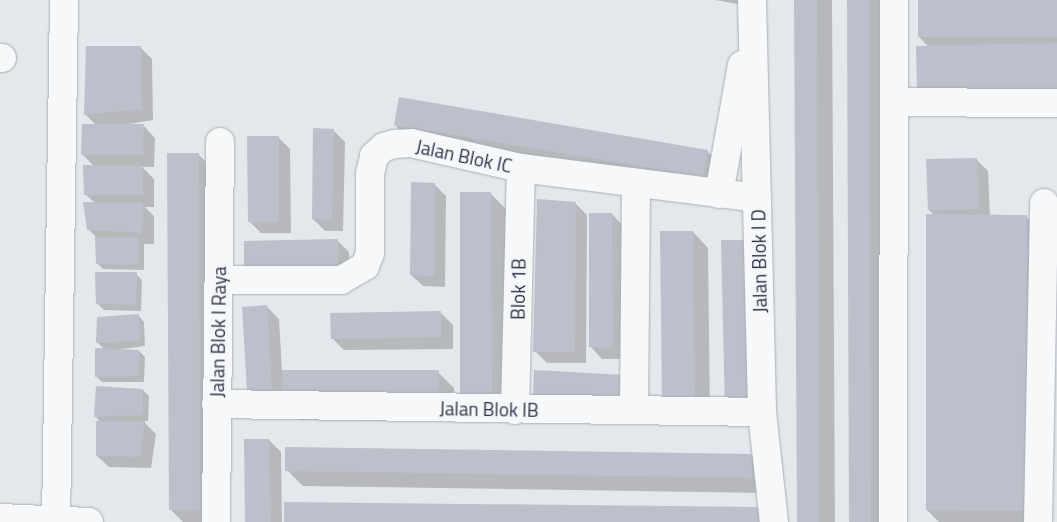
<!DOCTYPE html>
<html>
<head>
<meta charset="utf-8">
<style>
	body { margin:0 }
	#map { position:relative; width:1057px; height:522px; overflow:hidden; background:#e4e7ec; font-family:"Titillium Web",sans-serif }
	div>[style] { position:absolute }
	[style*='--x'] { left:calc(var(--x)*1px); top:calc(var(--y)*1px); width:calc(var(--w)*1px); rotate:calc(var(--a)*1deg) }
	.shadow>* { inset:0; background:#0003 }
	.building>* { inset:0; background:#bbc0ca }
	.roads { filter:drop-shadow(0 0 1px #a9aeb7) drop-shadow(0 0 1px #a9aeb7) }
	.minor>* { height:28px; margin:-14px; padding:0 14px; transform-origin:14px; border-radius:14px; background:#f7f8fa }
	span { translate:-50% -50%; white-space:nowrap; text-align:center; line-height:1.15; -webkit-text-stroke:4px #f4f6f9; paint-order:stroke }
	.street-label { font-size:19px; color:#2b3445 }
</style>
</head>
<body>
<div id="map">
	<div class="shadow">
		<i style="clip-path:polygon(715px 0,743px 0,743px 5px)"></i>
		<i style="clip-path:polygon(795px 0,832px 0,835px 522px,798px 522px)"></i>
		<i style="clip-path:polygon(848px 0,887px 0,888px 522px,850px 522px)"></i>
		<i style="clip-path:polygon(919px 0,1057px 0,1057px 107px,929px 47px,919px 37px)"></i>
		<i style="clip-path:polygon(140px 47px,152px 59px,153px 120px,123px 125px,144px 126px,155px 138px,154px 167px,142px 167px,154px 179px,154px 207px,145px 207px,154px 216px,154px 244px,144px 244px,144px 270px,103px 269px,97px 263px,97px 238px,88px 229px,95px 203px,85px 194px,94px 166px,83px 155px,96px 125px,86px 115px)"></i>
		<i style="clip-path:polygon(395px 125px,707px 151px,723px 167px,718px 192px,411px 141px)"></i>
		<i style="clip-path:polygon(333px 130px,345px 142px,343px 231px,325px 231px,313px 219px)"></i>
		<i style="clip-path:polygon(278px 137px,290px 149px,291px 233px,261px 233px,249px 221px)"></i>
		<i style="clip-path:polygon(198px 154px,214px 170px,215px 522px,183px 522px,170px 509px)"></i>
		<i style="clip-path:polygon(977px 160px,988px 171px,990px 216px,1026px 216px,1042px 232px,1042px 522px,939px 522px,927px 510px,935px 216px,929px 210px)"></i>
		<i style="clip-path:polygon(434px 184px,446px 196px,445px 287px,423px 286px,411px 275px)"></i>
		<i style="clip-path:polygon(490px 193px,506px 209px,507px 418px,478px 418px)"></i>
		<i style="clip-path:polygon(575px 203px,587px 215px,586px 363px,547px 363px,535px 351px)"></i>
		<i style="clip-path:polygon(612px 214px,623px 226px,624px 359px,602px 359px,591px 347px)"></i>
		<i style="clip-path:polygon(693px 232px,708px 248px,710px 417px,679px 417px)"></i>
		<i style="clip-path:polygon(337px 240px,349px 252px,350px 287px,257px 289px)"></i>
		<i style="clip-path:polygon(136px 274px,142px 280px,141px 311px,104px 310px,98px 304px)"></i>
		<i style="clip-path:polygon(267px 307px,279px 319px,282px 371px,438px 372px,454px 388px,454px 421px,299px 420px,283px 404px,249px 391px)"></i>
		<i style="clip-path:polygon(441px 313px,453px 325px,453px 349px,344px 350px,332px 338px)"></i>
		<i style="clip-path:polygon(138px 315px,144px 322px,145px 346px,115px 350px,139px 351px,145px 357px,144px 382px,102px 382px,96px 376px,105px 350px,98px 343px)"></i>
		<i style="clip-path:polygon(143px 390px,149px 396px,148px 421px,143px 421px,156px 434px,151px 468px,109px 467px,97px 456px,101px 423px,95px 416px)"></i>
		<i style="clip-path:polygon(269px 440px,281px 452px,282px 522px,247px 522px)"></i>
		<i style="clip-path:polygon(752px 455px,768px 471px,767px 493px,303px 486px,287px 470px)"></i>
	</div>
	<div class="building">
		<i style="clip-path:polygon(794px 0,817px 0,819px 522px,797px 522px)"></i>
		<i style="clip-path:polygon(847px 0,869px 0,871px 522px,849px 522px)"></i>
		<i style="clip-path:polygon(918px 0,1057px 0,1057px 37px,918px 37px)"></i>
		<i style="clip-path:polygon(1057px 43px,1057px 91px,917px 94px,916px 46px)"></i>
		<i style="clip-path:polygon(86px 46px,141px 46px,142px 109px,84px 115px)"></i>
		<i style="clip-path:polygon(399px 97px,708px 150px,703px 177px,394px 125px)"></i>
		<i style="clip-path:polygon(82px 124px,144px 124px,143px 155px,81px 155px)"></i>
		<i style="clip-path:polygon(313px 128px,334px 129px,332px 220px,312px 219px)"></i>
		<i style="clip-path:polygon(247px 136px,279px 136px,279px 222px,248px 222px)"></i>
		<i style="clip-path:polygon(167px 153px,199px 153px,200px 510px,169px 510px)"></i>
		<i style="clip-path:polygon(977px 158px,979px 209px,928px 210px,926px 159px)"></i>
		<i style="clip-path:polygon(83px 165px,143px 166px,143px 195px,84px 195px)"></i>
		<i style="clip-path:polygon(411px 182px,435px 183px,434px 276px,410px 275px)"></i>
		<i style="clip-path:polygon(460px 192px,491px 192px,492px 403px,460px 403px)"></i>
		<i style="clip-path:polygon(537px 199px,576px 202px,575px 352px,533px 352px)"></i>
		<i style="clip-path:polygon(83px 202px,143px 203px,142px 233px,87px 230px)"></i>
		<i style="clip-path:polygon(589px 213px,612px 213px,613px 348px,589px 347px)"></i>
		<i style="clip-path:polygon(926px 214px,1027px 215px,1026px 511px,926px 510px)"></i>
		<i style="clip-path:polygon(660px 231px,693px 231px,695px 402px,662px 402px)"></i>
		<i style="clip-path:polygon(95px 237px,138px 237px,138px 265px,96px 264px)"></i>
		<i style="clip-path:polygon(338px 239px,338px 276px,244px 278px,244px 241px)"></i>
		<i style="clip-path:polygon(721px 240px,754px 240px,757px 410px,725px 411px)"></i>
		<i style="clip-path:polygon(95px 272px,137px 272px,136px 305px,96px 304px)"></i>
		<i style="clip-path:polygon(267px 305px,272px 390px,247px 391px,242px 307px)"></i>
		<i style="clip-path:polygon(441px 311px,441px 337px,331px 339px,330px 313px)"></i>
		<i style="clip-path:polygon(139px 314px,140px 341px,96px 343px,97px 317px)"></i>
		<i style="clip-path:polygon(95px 348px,139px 350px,139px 376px,95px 377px)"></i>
		<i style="clip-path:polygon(282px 370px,439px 370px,438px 406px,282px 405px)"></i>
		<i style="clip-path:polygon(534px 370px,625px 375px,624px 406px,533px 401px)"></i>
		<i style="clip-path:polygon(96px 386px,143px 389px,143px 415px,94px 417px)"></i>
		<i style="clip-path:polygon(96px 421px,145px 421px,140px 457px,96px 456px)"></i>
		<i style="clip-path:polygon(244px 439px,269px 439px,271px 522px,245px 522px)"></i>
		<i style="clip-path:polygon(285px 447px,752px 454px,752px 478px,285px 471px)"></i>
		<i style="clip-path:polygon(284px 502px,759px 507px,759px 522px,284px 522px)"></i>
	</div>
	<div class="roads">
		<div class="minor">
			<i style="--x:752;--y:0;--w:412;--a:88.6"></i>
			<i style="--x:762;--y:412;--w:111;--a:83.8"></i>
			<i style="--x:0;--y:58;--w:2;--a:0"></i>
			<i style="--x:894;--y:102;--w:163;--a:0.4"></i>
			<i style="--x:719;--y:194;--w:131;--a:-79.9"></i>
			<i style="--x:219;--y:280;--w:122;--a:0"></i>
			<i style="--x:341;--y:280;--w:28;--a:-30"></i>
			<i style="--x:365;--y:266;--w:14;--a:-69"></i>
			<i style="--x:370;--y:253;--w:79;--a:-90"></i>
			<i style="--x:370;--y:174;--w:18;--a:-77"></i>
			<i style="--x:374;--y:156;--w:13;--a:-42"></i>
			<i style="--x:384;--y:147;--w:10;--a:-17"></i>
			<i style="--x:394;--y:144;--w:17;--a:-3"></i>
			<i style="--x:411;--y:143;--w:113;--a:12.8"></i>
			<i style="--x:521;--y:168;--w:238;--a:7.2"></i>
			<i style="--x:216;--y:404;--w:546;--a:0.84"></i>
			<i style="--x:515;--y:410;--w:242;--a:-88.6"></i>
			<i style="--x:634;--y:410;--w:226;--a:-89.5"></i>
			<i style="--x:0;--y:518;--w:89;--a:2.6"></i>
			<i style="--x:56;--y:522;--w:522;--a:-89.12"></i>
			<i style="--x:216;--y:522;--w:380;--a:-89.4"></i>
			<i style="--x:893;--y:522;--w:522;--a:-89.89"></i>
			<i style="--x:1038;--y:522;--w:319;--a:-88.9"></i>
		</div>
	</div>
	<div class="street-label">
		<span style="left:464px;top:156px;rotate:12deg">Jalan Blok IC</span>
		<span style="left:759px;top:261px;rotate:-91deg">Jalan Blok I D</span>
		<span style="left:518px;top:289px;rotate:-89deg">Blok 1B</span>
		<span style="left:218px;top:332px;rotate:-89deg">Jalan Blok I Raya</span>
		<span style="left:489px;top:409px;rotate:1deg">Jalan Blok IB</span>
	</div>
</div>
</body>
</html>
